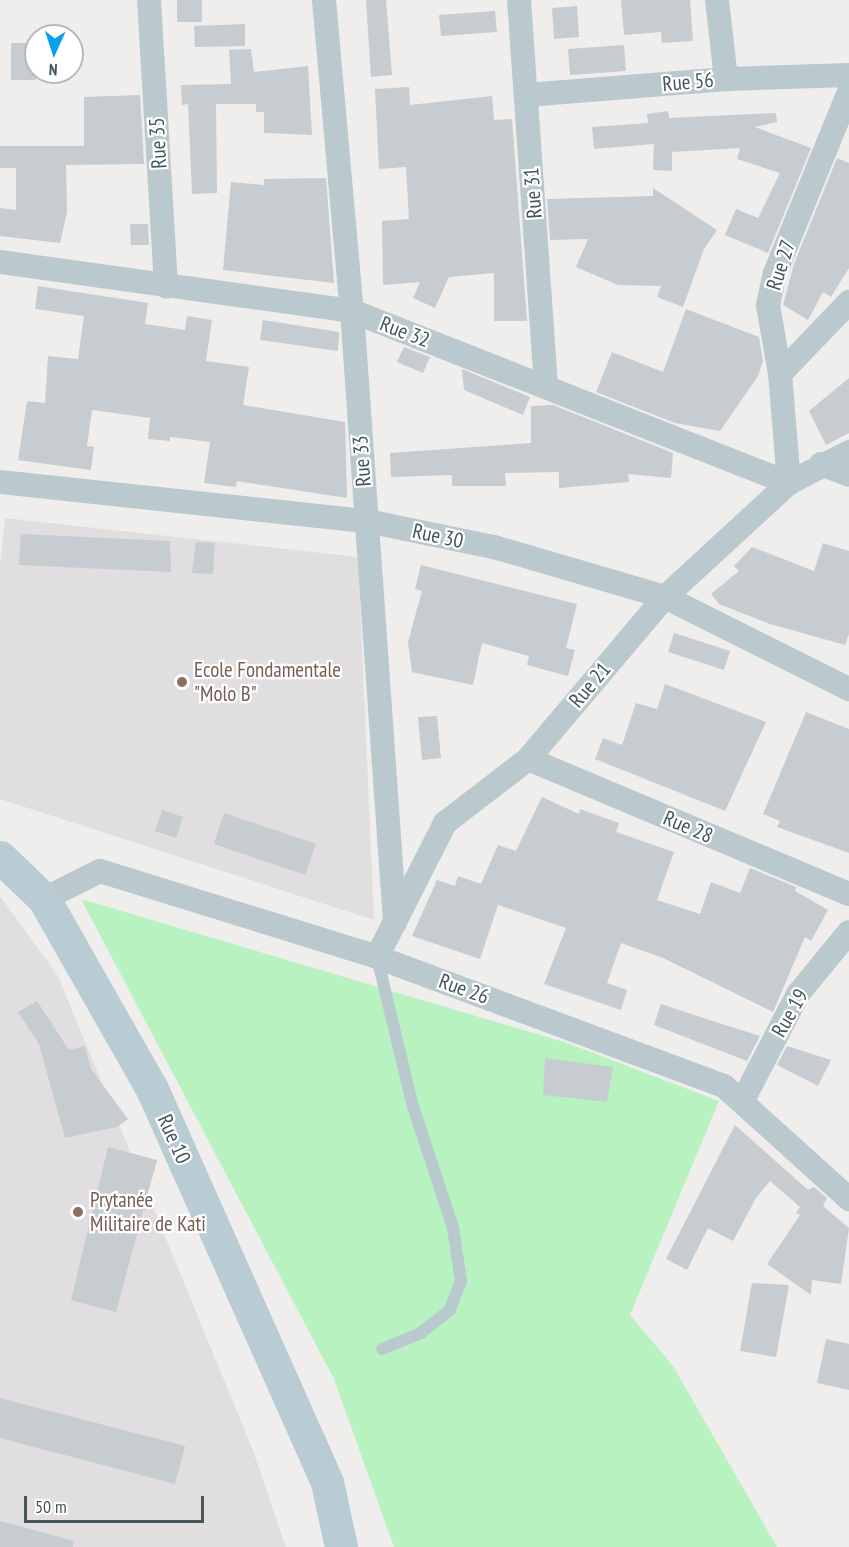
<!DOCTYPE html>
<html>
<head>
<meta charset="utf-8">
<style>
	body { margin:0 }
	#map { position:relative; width:849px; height:1547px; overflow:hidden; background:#f0eded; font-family:"PT Sans Narrow",sans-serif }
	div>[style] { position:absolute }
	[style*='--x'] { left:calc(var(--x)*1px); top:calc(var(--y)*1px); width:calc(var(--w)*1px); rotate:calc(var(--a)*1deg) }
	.education>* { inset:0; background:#e1dee0 }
	.green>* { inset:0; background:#b7f2c0 }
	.building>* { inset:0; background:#c6ccd0 }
	.service>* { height:12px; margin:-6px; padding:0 6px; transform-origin:6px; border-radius:6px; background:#bac9ce }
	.minor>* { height:24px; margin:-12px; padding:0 12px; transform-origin:12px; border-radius:12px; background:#bac9ce }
	.secondary>* { height:33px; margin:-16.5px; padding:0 16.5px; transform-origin:16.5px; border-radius:16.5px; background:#b9cbd3 }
	.dots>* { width:16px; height:16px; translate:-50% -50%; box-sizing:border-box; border:3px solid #fff; border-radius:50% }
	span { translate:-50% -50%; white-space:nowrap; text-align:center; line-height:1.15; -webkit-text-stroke:4.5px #fff; paint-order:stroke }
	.street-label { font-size:21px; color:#44565c }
	.education-label { font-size:21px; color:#785e54 }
	.left { translate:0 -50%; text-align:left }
	.north { position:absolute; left:24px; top:24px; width:60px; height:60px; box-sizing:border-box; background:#fff; border:2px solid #b4bbbe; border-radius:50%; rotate:183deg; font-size:16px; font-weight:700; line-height:24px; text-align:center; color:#44565c }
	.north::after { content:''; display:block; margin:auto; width:21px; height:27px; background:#0ba0ec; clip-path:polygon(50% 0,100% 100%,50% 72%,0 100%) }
	.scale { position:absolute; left:24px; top:1496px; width:180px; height:27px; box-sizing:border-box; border:3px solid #44565c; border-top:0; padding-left:8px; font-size:18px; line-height:21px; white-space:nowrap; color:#44565c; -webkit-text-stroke:4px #fff; paint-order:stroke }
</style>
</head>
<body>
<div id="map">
	<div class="education">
		<i style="clip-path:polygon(5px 518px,358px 557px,374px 920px,0 799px,0 565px)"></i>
		<i style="clip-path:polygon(0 896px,58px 976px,252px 1448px,286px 1547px,0 1547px)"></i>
	</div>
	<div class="green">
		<i style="clip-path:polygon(81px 899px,567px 1043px,719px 1101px,630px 1315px,673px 1366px,777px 1547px,394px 1547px,334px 1379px)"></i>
	</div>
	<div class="building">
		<i style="clip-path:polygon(177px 0,202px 0,202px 22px,177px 22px)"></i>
		<i style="clip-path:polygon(366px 0,386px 0,392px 75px,371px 77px)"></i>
		<i style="clip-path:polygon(621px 0,690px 0,693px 41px,662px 43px,661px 32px,624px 35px)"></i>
		<i style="clip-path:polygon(577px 6px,579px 37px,554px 39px,552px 8px)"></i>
		<i style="clip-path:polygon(495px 11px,497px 32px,441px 36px,439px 15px)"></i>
		<i style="clip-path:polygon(245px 24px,245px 46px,195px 47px,194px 26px)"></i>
		<i style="clip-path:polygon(11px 43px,36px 43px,36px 80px,11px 80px)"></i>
		<i style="clip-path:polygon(624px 45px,626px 71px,570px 75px,568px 49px)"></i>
		<i style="clip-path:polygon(251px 49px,254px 72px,308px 66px,312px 135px,264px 133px,264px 112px,256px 112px,256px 104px,216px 104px,217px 193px,192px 194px,188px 104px,182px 105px,181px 85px,231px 84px,229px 50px)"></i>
		<i style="clip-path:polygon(409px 87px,410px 105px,492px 96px,494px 120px,512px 119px,527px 321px,494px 321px,494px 273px,449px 277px,435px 308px,413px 298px,420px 282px,383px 285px,382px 221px,409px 219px,406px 167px,379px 169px,375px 89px)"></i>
		<i style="clip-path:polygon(140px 95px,144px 164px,66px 165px,67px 212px,60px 243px,0 236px,0 208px,16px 210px,16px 168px,0 168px,0 146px,84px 146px,84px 97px)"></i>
		<i style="clip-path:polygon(668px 111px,669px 118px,776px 113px,777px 122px,755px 127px,811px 148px,768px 253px,725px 235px,736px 209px,758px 218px,780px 173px,737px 159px,740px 148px,672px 152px,672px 171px,653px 170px,654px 144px,594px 149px,592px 127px,648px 123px,647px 114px)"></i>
		<i style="clip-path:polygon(837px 158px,849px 163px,849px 268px,831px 297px,823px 292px,808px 320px,783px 305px,794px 264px)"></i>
		<i style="clip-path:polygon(326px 178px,334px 283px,223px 270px,231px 182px,264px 185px,264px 179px)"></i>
		<i style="clip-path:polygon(653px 188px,717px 230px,704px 249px,683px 307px,657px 297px,661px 286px,618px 285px,576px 267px,588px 239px,550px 240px,547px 199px,653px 196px)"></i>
		<i style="clip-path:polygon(130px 224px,148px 224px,149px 245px,131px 245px)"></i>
		<i style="clip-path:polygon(38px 286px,148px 303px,145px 324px,185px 330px,187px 316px,212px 320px,206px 361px,249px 367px,243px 405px,345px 422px,347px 498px,237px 481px,236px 487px,204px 483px,210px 442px,170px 437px,170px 441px,148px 439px,150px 418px,92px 410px,87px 446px,94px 447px,91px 470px,18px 460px,27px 401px,45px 403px,48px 356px,78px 359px,84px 316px,35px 309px)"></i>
		<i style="clip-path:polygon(686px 309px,759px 337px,763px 361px,758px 376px,720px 431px,675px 423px,596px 392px,612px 352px,663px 372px)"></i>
		<i style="clip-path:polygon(263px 320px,339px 332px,338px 351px,260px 340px)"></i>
		<i style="clip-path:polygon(404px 347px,430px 357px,423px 373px,397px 362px)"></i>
		<i style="clip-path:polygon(462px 369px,530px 397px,523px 415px,464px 390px)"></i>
		<i style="clip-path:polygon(849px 378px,849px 433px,826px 445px,809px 411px)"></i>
		<i style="clip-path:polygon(553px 405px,673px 453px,671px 478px,628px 474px,629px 482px,559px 488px,559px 472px,505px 473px,506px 486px,452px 486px,452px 475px,391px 477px,390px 453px,531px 443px,531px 406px)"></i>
		<i style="clip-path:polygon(21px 534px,170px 541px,171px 572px,19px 565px)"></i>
		<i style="clip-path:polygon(196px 542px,215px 543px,213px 574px,192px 573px)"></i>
		<i style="clip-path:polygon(823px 543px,849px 551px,849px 634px,845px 645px,770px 624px,719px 604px,711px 594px,739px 571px,734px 566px,752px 547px,814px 571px)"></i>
		<i style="clip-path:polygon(421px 565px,577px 604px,566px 648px,575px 650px,568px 676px,527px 665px,529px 656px,482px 643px,473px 685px,412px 672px,408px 642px,422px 591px,415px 589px)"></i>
		<i style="clip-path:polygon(674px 633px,730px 651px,724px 670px,668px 652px)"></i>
		<i style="clip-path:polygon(665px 684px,766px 722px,725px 811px,595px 759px,603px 738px,622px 745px,636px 703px,657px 709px)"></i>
		<i style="clip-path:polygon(806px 712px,849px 729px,849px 853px,777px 827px,780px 821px,763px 814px)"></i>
		<i style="clip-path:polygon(437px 716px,441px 758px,422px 760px,418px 717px)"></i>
		<i style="clip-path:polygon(542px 797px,579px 814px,580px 809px,619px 823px,616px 832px,674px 852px,657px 900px,700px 914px,711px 882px,740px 893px,750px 868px,796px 887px,795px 891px,828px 910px,811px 941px,805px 937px,773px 1012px,663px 958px,621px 943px,607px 983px,627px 990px,621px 1010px,544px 984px,566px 928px,504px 907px,498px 905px,480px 959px,412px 936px,437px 880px,455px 886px,458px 876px,481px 884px,498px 845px,516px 851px)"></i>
		<i style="clip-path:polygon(162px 810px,183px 817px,176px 838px,155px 831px)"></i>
		<i style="clip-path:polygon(224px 813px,316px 844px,305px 875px,214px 844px)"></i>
		<i style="clip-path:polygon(37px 1001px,69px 1050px,85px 1046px,91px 1069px,128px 1119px,117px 1127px,65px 1138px,39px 1044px,18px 1012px)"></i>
		<i style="clip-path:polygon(661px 1004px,697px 1016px,760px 1036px,747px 1061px,654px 1025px)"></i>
		<i style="clip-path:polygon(787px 1046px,831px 1060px,818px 1086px,777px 1065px)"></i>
		<i style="clip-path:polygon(545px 1058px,613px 1067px,607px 1102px,543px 1095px)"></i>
		<i style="clip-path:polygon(735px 1125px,808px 1190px,814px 1187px,827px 1198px,823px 1206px,849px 1228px,841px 1284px,812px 1280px,811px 1295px,767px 1264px,800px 1215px,796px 1213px,800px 1207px,770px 1181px,756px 1198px,733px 1241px,708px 1228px,687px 1270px,666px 1259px)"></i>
		<i style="clip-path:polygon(108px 1147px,157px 1160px,116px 1312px,71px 1300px)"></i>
		<i style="clip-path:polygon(752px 1283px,789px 1285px,776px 1357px,740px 1351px)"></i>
		<i style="clip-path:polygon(826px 1339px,849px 1344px,849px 1390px,817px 1383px)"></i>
		<i style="clip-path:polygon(0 1398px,185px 1446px,175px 1484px,0 1438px)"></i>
		<i style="clip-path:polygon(0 1521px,74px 1541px,73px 1547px,0 1547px)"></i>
	</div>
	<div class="service">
		<i style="--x:377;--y:957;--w:150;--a:76.5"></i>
		<i style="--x:412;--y:1103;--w:132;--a:71.8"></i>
		<i style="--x:453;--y:1228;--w:54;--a:81.4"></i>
		<i style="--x:461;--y:1281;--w:31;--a:111"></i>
		<i style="--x:450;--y:1310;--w:37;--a:142"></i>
		<i style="--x:421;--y:1333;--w:42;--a:157.7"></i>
	</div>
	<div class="minor">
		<i style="--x:149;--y:0;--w:287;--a:86.6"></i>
		<i style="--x:324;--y:0;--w:312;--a:84.9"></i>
		<i style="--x:352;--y:311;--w:613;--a:85.97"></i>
		<i style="--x:519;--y:0;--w:388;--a:86"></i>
		<i style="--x:717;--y:0;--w:80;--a:83.5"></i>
		<i style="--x:527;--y:95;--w:200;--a:-4.6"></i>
		<i style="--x:726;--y:79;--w:123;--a:-1.9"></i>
		<i style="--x:0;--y:262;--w:355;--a:7.9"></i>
		<i style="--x:352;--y:311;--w:470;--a:21.5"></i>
		<i style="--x:789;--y:483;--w:109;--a:-94.7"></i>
		<i style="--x:780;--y:374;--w:70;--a:-99.9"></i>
		<i style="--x:768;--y:305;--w:33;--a:-78"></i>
		<i style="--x:775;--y:273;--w:196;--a:-67.8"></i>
		<i style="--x:780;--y:374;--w:100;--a:-46.2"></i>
		<i style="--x:821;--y:464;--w:30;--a:21"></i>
		<i style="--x:0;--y:482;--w:369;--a:6.1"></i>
		<i style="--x:367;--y:521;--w:130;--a:11.6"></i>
		<i style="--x:494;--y:547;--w:178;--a:16.3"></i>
		<i style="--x:665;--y:597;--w:206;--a:26.6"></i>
		<i style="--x:528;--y:759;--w:348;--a:22.8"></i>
		<i style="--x:44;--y:899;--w:63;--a:-26.6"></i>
		<i style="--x:100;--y:871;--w:290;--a:17.2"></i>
		<i style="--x:377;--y:957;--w:370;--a:20.4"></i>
		<i style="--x:724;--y:1086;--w:169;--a:42.1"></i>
		<i style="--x:377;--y:957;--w:150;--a:-63.1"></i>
		<i style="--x:445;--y:823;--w:105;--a:-37.6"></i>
		<i style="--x:528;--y:759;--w:212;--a:-49.8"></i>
		<i style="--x:665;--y:597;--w:168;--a:-42.6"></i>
		<i style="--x:789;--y:483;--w:68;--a:-27.3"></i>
		<i style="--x:742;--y:1102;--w:122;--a:-62.6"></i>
		<i style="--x:798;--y:994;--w:80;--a:-50.6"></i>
	</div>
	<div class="secondary">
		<i style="--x:0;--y:857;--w:61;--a:43.7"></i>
		<i style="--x:44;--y:899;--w:219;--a:60.4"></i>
		<i style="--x:152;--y:1089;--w:430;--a:66"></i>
		<i style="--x:327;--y:1482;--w:66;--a:77.8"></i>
	</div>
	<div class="dots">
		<i style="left:182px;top:682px;background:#8d6e63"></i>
		<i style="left:78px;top:1212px;background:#8d6e63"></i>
	</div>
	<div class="street-label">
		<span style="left:688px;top:82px;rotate:-5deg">Rue 56</span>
		<span style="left:158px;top:143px;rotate:-93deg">Rue 35</span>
		<span style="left:533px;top:193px;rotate:-94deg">Rue 31</span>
		<span style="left:781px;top:265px;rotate:-72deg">Rue 27</span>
		<span style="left:405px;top:332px;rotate:21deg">Rue 32</span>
		<span style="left:362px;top:461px;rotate:-94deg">Rue 33</span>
		<span style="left:438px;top:536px;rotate:12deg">Rue 30</span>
		<span style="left:590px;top:685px;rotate:-50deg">Rue 21</span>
		<span style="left:688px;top:827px;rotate:23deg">Rue 28</span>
		<span style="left:464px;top:989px;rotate:20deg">Rue 26</span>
		<span style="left:790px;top:1013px;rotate:-60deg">Rue 19</span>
		<span style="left:174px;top:1139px;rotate:66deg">Rue 10</span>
	</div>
	<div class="education-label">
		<span class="left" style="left:194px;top:682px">Ecole Fondamentale<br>"Molo B"</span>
		<span class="left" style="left:90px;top:1212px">Prytanée<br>Militaire de Kati</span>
	</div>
	<div class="north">N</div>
	<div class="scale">50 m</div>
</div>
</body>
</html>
